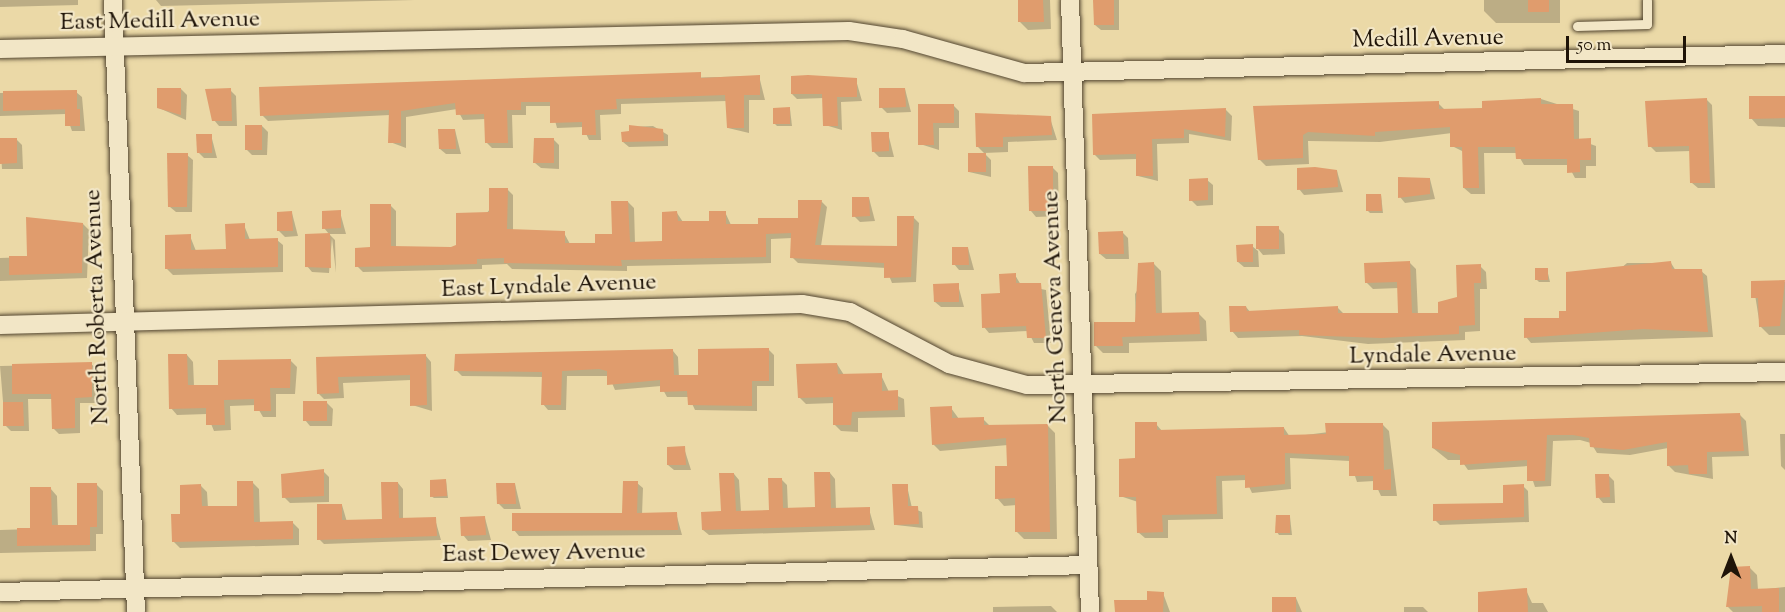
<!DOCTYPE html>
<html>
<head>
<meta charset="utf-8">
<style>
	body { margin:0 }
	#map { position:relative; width:1785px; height:612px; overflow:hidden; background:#ebd9a7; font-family:"Sorts Mill Goudy",serif }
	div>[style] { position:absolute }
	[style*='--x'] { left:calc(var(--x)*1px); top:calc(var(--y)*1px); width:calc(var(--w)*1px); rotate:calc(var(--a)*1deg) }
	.shadow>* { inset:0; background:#0003 }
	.building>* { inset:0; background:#e09c6d }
	.roads { filter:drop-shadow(0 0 2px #524530) drop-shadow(0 0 2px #524530) }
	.service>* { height:9px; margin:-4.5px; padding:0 4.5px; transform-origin:4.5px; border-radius:4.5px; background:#f2e6c6 }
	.minor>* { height:18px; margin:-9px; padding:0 9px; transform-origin:9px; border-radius:9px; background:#f2e6c6 }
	span { translate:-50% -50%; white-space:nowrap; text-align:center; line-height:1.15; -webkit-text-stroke:4.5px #f2e6c6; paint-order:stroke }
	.street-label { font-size:24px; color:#1f1408 }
	.north { position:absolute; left:1701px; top:528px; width:60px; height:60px; -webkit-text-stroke:4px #f2e6c6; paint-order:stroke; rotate:0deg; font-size:16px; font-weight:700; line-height:24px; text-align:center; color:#1f1408 }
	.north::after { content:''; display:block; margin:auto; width:21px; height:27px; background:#1f1408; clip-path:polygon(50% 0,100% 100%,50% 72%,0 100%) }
	.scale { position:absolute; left:1566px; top:36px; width:120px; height:27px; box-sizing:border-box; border:3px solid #1f1408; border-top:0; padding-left:8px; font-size:18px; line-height:21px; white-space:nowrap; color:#1f1408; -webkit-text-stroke:4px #f2e6c6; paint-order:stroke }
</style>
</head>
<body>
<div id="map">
	<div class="shadow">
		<i style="clip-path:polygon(0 0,78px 0,78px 5px,0 7px)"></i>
		<i style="clip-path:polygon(156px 0,415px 0,161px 6px)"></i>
		<i style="clip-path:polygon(1018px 0,1050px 0,1051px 29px,1028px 30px,1020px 22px)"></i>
		<i style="clip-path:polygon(1094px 0,1119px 0,1119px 30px,1101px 30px,1095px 25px)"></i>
		<i style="clip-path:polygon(1484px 0,1560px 0,1560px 23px,1496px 23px,1484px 11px)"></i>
		<i style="clip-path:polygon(759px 76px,765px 100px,749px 100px,749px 133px,728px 128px,727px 101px,621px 104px,621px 114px,600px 115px,601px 140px,589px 140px,583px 127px,557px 128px,551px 106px,526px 106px,526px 115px,512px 115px,513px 148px,492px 148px,487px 143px,486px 119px,463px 120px,457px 109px,406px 117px,406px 148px,390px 142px,390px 115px,268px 121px,262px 115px,261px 89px)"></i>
		<i style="clip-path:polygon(856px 80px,862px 101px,841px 102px,842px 130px,825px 125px,824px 98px,797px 99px,792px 94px)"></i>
		<i style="clip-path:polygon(181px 89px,187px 95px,186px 120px,159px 108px)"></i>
		<i style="clip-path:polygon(905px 89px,911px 112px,887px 113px,881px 107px)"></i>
		<i style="clip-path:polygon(207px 90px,230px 90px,236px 96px,237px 126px,219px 126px,214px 120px)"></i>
		<i style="clip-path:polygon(76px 92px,82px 97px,85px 131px,72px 131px,66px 114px,0 116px,0 93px)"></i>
		<i style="clip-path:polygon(1785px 97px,1785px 127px,1758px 126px,1751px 118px)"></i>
		<i style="clip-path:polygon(1541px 99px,1579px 111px,1579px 140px,1596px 146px,1596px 166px,1586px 166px,1586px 178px,1575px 178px,1568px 165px,1524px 165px,1517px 153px,1484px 153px,1485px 194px,1471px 194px,1464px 188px,1464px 152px,1452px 146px,1452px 133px,1380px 142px,1308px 141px,1309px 164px,1266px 166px,1259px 159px,1255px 107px,1438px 103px,1444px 109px,1483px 110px)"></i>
		<i style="clip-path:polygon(1706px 99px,1712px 105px,1715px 188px,1698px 188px,1692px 183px,1691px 151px,1656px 152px,1650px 146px)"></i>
		<i style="clip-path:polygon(919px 105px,954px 106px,959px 111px,959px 128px,939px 128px,939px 150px,920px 144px)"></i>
		<i style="clip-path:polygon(790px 109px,792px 126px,777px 126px,775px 124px)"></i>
		<i style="clip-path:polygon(1226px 110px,1232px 116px,1231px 141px,1189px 134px,1189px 143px,1157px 144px,1158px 181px,1138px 176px,1137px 159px,1100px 160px,1094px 154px)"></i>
		<i style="clip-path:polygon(1050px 118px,1057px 140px,1008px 142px,1008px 152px,984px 153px,991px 160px,991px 177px,969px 172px,985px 154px,978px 147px)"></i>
		<i style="clip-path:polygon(262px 126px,268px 132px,267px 155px,252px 155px,246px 149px)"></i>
		<i style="clip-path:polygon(653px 126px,668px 135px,668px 146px,629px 147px,623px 142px,631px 127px)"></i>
		<i style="clip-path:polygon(455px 130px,461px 154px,446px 154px,440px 149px)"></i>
		<i style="clip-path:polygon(888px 133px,894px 157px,879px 157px,873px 151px)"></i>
		<i style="clip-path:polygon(211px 135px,217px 158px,204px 158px,198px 152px)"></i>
		<i style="clip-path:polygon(16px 139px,22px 145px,23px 169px,2px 169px,0 140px)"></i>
		<i style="clip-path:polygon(553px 139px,559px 145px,559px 169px,541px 168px,535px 163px)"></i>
		<i style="clip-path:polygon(187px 155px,193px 160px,192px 212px,176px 212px,170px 207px)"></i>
		<i style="clip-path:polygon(1052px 167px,1058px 173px,1059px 216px,1036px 217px,1031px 211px)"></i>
		<i style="clip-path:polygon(1337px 171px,1343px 192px,1304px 195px,1299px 189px)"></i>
		<i style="clip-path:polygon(1430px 179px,1435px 199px,1405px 203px,1400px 197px)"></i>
		<i style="clip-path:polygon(1207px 180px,1213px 185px,1213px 205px,1197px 206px,1191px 200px)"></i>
		<i style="clip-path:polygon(507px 189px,513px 195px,513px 230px,564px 233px,570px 244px,597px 244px,614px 235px,628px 202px,634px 208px,635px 243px,663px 242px,677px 213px,683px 222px,710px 223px,725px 212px,731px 225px,759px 225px,799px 220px,821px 201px,827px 207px,821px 246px,899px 248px,913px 217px,919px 223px,916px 282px,892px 283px,886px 268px,798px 263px,792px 257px,792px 238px,771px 239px,771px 263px,627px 266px,627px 271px,512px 269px,507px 264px,482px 265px,482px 269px,363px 272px,357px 266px,372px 249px,390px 205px,396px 211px,396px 247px,458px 247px)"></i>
		<i style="clip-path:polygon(1381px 195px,1383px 213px,1370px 213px,1368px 211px)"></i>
		<i style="clip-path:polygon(869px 198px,875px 221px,860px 222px,854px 216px)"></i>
		<i style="clip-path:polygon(340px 212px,346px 234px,329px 234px,324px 228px)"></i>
		<i style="clip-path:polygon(292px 213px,298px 236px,285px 237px,279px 231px)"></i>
		<i style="clip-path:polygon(83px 224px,89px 230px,87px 278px,0 281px,0 258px,29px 257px)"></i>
		<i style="clip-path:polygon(244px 225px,250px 240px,277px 240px,283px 245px,283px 272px,173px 275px,167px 269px,190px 236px,196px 251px,228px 250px)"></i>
		<i style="clip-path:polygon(1257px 228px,1278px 228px,1284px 234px,1285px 254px,1263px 255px,1258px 249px,1259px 267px,1244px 267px,1238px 262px,1252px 246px,1258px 251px)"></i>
		<i style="clip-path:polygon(1122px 232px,1128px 238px,1129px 259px,1106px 259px,1100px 254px)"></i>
		<i style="clip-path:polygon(330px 235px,335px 240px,336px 273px,332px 238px,329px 273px,312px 272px,307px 266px)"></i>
		<i style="clip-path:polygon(968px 248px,974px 270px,959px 270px,954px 264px)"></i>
		<i style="clip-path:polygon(1409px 262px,1416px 269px,1418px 315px,1439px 315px,1458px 299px,1480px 266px,1486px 272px,1487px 289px,1480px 289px,1480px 331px,1465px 332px,1465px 340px,1368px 344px,1302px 336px,1238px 338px,1232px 331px,1246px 307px,1251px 313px,1338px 308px,1345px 315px,1400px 315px,1399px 288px,1373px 289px,1366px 282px)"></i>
		<i style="clip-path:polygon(1627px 263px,1671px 263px,1676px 271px,1701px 271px,1707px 276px,1713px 337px,1531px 343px,1526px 337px,1560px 320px)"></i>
		<i style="clip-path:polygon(1154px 264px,1161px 271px,1162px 315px,1199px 314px,1206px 321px,1207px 341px,1129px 343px,1129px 353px,1103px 353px,1096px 346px,1136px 323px,1135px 294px)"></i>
		<i style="clip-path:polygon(1547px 269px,1550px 282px,1539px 282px,1536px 279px)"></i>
		<i style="clip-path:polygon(1015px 275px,1021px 285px,1046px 290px,1051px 343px,1034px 343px,1028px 331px,989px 333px,984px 327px)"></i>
		<i style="clip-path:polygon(1753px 282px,1785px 282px,1785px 335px,1769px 335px,1760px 326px)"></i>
		<i style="clip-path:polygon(958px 285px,964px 307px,941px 307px,935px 302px)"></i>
		<i style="clip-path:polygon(768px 349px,774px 355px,774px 386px,757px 386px,757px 411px,695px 410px,689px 397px,667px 397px,661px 386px,615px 390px,609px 376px,567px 376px,566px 410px,548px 410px,543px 404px,543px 377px,462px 376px,456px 370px,673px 351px,678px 357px,679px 377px,699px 377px)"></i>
		<i style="clip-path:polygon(187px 355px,193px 362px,194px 386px,220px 386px,290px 360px,297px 367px,295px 394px,276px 394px,276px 417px,263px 417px,256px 405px,230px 406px,231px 430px,214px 431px,207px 414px,177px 415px,171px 408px)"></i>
		<i style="clip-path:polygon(426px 356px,431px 362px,432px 411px,412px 405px,411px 380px,343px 383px,344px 398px,324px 399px,318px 393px,318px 359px)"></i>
		<i style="clip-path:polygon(91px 364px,97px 369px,98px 403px,80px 403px,80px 433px,59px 434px,53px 428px,53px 399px,28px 399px,29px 431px,11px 431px,5px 425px,0 366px)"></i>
		<i style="clip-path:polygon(837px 364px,844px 375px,881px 375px,889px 392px,904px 399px,905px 417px,858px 418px,858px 432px,841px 431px,834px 424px,835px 403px,806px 404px,799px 397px)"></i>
		<i style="clip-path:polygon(327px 403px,333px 409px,332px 426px,310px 426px,305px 420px)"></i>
		<i style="clip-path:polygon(951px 408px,959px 419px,983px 419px,991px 427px,1048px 426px,1055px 433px,1057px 539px,1024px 539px,1017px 532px,1017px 505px,1004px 506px,997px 498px,1008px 468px,1008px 445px,940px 451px,933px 444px)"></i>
		<i style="clip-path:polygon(1739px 414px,1746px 421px,1749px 456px,1712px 457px,1713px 479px,1675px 472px,1668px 465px,1668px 448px,1630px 455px,1597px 453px,1591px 443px,1580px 440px,1553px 441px,1551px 486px,1535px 487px,1528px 466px,1468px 470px,1461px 460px,1448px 460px,1433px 448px,1434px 424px)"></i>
		<i style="clip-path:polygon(1156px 424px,1162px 431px,1284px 428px,1290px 437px,1383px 425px,1389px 431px,1397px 496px,1381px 496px,1374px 481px,1357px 482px,1350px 461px,1290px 458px,1291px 489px,1252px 493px,1246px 480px,1222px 481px,1223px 519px,1168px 520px,1168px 538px,1145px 538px,1138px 532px,1138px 502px,1120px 496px)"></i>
		<i style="clip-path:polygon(1780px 434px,1785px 434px,1785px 470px,1781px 466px)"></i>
		<i style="clip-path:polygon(684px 448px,691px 470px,674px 470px,668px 465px)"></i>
		<i style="clip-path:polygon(323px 471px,329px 477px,329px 502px,290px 503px,284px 497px)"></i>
		<i style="clip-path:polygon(830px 473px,835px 479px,836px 510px,869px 509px,875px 530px,709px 535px,703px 530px,722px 513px,734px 474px,739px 480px,741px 512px,770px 511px,781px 479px,787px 485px,788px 510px,816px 509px)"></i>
		<i style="clip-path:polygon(1609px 476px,1614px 481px,1615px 503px,1603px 503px,1598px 497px)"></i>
		<i style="clip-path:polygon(446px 481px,448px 498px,434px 498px,431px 496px)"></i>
		<i style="clip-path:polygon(252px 482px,259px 489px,260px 523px,292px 522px,299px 529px,299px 545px,180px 548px,173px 541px,201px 486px,207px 492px,208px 508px,239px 508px)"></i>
		<i style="clip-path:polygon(398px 483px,403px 489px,403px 520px,435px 519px,441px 540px,324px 544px,319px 539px,342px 505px,347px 522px,384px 521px)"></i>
		<i style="clip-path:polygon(637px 483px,643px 488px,642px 515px,676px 513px,682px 535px,519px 536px,514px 530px,623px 514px)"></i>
		<i style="clip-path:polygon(96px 484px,103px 491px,103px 534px,96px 534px,96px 551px,0 553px,0 530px,32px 529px,50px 488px,57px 496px,58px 527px,79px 527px)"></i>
		<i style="clip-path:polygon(515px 484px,521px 509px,504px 509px,498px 503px)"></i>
		<i style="clip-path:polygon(907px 486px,912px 508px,922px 512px,923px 528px,896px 525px)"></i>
		<i style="clip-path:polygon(1523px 486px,1528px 491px,1529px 522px,1440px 525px,1435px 520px,1505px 505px)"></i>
		<i style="clip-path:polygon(1290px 517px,1292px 535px,1279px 535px,1277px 532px)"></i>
		<i style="clip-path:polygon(485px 518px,491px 540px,468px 541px,463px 535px)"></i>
		<i style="clip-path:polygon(1750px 568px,1757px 575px,1758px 590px,1785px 587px,1785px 612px,1733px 612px,1728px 607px)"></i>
		<i style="clip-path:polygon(1526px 590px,1532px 603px,1543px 603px,1548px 612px,1479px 612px)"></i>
		<i style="clip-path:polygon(1163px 593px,1170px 612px,1115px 612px,1148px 601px)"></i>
		<i style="clip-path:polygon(1296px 598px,1302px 612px,1272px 612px)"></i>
		<i style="clip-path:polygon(1051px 606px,1057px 612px,993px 612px,993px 607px)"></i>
		<i style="clip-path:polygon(1404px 607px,1423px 607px,1428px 612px,1404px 612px)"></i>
	</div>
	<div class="building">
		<i style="clip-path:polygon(1018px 0,1043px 0,1044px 22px,1018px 22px)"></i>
		<i style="clip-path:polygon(1093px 0,1114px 0,1114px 25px,1094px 25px)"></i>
		<i style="clip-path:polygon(1528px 0,1549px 0,1549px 12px,1528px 12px)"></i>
		<i style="clip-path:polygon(701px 72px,701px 78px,760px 75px,760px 95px,744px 95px,744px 128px,727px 128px,725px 95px,616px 99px,617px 109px,595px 110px,596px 135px,582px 135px,582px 122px,550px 123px,550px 102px,521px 102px,521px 110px,507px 110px,508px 143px,485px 143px,484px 114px,456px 115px,455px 103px,401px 111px,401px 143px,388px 143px,389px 110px,260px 116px,259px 87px)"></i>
		<i style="clip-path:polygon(808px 75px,857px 78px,857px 97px,837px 97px,838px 126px,823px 126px,822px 94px,791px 94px,791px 76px)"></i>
		<i style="clip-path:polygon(157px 88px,181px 88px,181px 115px,157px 108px)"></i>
		<i style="clip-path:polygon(231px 88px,232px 121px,212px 121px,205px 89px)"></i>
		<i style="clip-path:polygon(879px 88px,905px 88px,906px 107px,879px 108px)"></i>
		<i style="clip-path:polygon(77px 90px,77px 109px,3px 111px,3px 91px)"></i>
		<i style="clip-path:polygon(1749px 96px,1785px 96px,1785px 118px,1749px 119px)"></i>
		<i style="clip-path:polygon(1541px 98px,1541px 104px,1573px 104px,1574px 139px,1591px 138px,1591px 160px,1580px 160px,1580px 172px,1567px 173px,1567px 159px,1516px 159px,1515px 147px,1478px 147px,1479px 188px,1463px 188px,1462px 147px,1450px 147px,1450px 127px,1375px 132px,1375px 136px,1308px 132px,1303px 135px,1303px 158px,1258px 160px,1253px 106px,1439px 101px,1439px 109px,1482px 108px,1482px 101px)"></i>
		<i style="clip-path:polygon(1707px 98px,1710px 183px,1690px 183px,1689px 146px,1648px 147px,1645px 101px)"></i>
		<i style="clip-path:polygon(918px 104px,954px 104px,954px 123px,933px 123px,934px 145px,918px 145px)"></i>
		<i style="clip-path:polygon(790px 107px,790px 124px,773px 124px,773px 108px)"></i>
		<i style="clip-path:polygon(1226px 108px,1225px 137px,1184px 129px,1184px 138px,1152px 139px,1153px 176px,1136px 176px,1136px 154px,1093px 155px,1092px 114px)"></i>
		<i style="clip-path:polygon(65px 109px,80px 109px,80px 126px,65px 126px)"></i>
		<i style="clip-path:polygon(975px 113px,1051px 116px,1052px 135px,1003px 137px,1003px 147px,976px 147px)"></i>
		<i style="clip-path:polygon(245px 125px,262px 125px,262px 150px,245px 150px)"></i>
		<i style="clip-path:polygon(629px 125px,663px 129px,664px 141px,622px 142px,621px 132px,629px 131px)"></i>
		<i style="clip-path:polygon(438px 129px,455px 129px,456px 149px,439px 149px)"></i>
		<i style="clip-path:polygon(871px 132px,889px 132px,889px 151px,872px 152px)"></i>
		<i style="clip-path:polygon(196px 134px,212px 134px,212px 153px,197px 153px)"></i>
		<i style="clip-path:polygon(0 138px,17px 138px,17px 163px,0 164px)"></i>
		<i style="clip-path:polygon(534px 138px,554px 138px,554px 163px,533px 163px)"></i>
		<i style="clip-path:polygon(167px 153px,188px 153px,187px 207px,168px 207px)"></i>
		<i style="clip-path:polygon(968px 153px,986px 153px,986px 172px,968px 172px)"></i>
		<i style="clip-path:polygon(1028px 166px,1053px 166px,1053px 211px,1029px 211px)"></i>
		<i style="clip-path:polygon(1315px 167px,1337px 170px,1338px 187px,1297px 190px,1297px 168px)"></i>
		<i style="clip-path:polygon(1398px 177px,1430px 178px,1430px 194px,1398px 198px)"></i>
		<i style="clip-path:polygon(1208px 178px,1208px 200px,1189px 201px,1189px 179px)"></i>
		<i style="clip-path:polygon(489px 188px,508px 188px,507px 229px,565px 231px,565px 243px,595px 243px,595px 234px,612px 234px,611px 201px,628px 201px,630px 242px,662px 241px,662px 212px,677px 211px,678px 221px,709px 221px,709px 211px,726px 211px,726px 224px,758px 224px,758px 218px,798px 218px,798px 200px,822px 200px,815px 245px,897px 246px,897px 216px,914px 216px,911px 277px,884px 278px,884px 263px,790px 258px,791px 233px,766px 234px,766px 257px,621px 260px,622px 266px,504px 263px,504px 258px,477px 259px,477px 264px,355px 267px,355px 248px,370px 247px,370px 204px,391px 204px,391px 246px,451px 247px,456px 245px,456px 213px,489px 212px)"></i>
		<i style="clip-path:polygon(1366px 194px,1381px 194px,1382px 211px,1366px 211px)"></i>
		<i style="clip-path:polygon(852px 197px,869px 197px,870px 216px,852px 217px)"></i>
		<i style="clip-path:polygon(341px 210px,341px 228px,322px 229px,322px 211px)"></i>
		<i style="clip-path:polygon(292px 211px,293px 231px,277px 231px,277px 212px)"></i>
		<i style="clip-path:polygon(26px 217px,83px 223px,82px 273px,9px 275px,9px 256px,27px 256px)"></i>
		<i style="clip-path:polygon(245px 223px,245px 239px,278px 238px,278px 267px,165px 269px,165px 235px,191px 234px,191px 250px,226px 249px,225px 224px)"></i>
		<i style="clip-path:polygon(1256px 226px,1279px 226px,1279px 249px,1256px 249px)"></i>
		<i style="clip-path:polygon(1123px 231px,1124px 254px,1099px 254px,1098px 232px)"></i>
		<i style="clip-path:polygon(330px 233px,331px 268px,305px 267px,305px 234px)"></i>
		<i style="clip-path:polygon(1253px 244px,1253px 262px,1237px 262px,1236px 245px)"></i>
		<i style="clip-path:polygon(952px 247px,968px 247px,969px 265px,952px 265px)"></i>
		<i style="clip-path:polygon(1410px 261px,1412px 313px,1438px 313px,1438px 302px,1457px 297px,1456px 265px,1481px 264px,1481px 283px,1474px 283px,1475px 325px,1459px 326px,1459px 334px,1381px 338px,1299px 335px,1299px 330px,1230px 332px,1229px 306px,1246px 306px,1247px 311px,1338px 306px,1338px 313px,1398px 313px,1397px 282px,1365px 283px,1364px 263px)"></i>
		<i style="clip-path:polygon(1671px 261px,1672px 269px,1702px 269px,1708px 332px,1643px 329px,1524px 338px,1524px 318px,1559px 318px,1559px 311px,1566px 311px,1566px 272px)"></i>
		<i style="clip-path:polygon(1154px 262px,1156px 313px,1199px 312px,1200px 334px,1122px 337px,1123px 346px,1094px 346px,1094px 322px,1135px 322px,1138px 263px)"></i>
		<i style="clip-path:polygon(1535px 268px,1548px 268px,1548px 280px,1535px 280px)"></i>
		<i style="clip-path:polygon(1016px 273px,1016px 283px,1041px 283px,1046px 338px,1027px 338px,1026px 326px,982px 328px,981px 294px,1000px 293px,999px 274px)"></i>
		<i style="clip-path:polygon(1785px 280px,1780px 326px,1759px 327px,1758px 298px,1751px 298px,1751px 281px)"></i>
		<i style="clip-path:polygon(959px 283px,959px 302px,934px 302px,933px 284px)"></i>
		<i style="clip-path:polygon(769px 348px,769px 381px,752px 381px,752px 406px,688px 405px,687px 391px,660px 392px,660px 380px,607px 385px,607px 371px,599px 369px,562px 371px,561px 405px,541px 405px,542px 372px,454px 371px,455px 354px,673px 349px,674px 375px,698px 375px,698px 349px)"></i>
		<i style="clip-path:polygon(168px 354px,187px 354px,188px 385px,218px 385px,218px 360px,291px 359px,290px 388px,270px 388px,271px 411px,254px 411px,254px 399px,224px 400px,225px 425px,206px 425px,206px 408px,169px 409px)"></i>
		<i style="clip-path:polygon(426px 354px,427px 405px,410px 406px,410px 375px,338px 377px,339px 393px,317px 394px,316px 357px)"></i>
		<i style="clip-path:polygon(92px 362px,92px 397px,75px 398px,75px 428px,52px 429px,51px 394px,12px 394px,12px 364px)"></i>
		<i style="clip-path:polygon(837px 363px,838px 374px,882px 373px,882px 391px,898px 390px,898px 410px,852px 412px,851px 425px,833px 425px,833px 397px,798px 398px,796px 364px)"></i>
		<i style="clip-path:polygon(303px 401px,327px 401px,327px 421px,303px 421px)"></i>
		<i style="clip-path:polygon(3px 402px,23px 402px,24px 426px,3px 426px)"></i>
		<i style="clip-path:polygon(952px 406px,952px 418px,984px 417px,984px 425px,1048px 424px,1050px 532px,1015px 532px,1015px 498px,995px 499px,995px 466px,1007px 466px,1006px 438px,932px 445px,930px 407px)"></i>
		<i style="clip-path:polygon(1740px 413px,1744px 451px,1707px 452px,1707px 474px,1689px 474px,1688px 465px,1667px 466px,1667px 442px,1623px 450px,1590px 447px,1589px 438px,1573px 435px,1547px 435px,1545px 481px,1527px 481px,1527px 460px,1460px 465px,1460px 455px,1432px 448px,1432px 422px)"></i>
		<i style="clip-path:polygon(1135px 422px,1157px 422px,1157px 430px,1284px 427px,1284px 435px,1326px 434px,1325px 423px,1383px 423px,1384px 470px,1391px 469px,1391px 490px,1373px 490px,1373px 476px,1349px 476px,1349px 456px,1285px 453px,1285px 484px,1245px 488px,1245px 475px,1216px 476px,1217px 514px,1162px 515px,1163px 532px,1137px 533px,1136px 497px,1119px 497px,1119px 459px,1135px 458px)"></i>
		<i style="clip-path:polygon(685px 446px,686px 465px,667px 465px,667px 447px)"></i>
		<i style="clip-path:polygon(324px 469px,324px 496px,282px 498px,281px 474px)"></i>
		<i style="clip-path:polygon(814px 472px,830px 472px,831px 508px,870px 507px,870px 525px,702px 530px,701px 512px,721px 511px,719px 473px,734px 473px,736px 511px,769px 510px,768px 478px,782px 478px,783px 508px,815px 507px)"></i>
		<i style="clip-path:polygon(1595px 474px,1609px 474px,1610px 497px,1596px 498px)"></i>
		<i style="clip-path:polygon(446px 479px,447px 496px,430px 497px,430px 480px)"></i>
		<i style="clip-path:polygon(237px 481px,253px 481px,254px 522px,293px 521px,293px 539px,172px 542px,171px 514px,180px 514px,180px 485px,201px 484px,202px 506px,237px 506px)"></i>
		<i style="clip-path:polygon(623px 481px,638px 481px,637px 513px,677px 512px,678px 530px,512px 531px,512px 513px,622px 513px)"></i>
		<i style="clip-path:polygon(381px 482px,398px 482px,399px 518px,436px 517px,437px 536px,317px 540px,317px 504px,342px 504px,342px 520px,382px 519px)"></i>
		<i style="clip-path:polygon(77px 483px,97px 483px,97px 527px,90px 527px,90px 545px,17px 546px,17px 528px,30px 528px,30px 487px,51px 487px,52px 525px,77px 525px)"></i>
		<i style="clip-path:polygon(496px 483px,515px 483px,516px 504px,497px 504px)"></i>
		<i style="clip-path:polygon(892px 484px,908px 484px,908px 506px,918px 506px,919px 524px,894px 525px)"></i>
		<i style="clip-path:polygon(1524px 484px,1524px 517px,1433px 521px,1433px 504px,1503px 503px,1503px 485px)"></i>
		<i style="clip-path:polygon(1276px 515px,1290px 515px,1290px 533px,1275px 533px)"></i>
		<i style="clip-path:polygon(485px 516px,486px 535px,461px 536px,460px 517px)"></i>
		<i style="clip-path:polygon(1750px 566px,1751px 589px,1779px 588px,1779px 612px,1762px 612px,1762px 606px,1726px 607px,1731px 567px)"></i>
		<i style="clip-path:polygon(1527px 588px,1528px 612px,1478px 612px,1478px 592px)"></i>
		<i style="clip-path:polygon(1147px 591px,1164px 592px,1163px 612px,1115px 612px,1114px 600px,1147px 600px)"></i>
		<i style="clip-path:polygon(1272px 597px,1296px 597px,1296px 612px,1272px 612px)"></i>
	</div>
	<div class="roads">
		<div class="service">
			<i style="--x:1577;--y:26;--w:70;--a:-1.6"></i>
			<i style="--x:1647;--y:24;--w:24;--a:-90"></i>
		</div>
		<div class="minor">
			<i style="--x:113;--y:0;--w:612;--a:87.85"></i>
			<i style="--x:1070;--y:0;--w:612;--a:88.13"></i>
			<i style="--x:0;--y:49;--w:849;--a:-1.21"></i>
			<i style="--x:849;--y:31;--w:55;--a:8.4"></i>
			<i style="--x:903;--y:39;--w:126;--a:15.7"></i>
			<i style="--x:1024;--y:73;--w:761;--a:-1.43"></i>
			<i style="--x:0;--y:325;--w:802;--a:-1.5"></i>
			<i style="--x:802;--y:304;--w:49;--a:9.5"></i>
			<i style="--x:850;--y:312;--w:112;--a:27.7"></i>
			<i style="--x:949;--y:364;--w:81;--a:15.1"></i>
			<i style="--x:1027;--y:385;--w:758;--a:-0.98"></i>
			<i style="--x:0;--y:592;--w:1088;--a:-1.42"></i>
		</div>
	</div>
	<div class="street-label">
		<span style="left:160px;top:22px;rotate:-1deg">East Medill Avenue</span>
		<span style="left:1428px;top:40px;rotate:-1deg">Medill Avenue</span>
		<span style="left:549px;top:287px;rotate:-2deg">East Lyndale Avenue</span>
		<span style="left:98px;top:307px;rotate:-92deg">North Roberta Avenue</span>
		<span style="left:1056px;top:307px;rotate:-92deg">North Geneva Avenue</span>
		<span style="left:1433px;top:356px;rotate:-1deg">Lyndale Avenue</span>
		<span style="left:544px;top:554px;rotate:-1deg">East Dewey Avenue</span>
	</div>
	<div class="north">N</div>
	<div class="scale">50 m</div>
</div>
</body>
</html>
